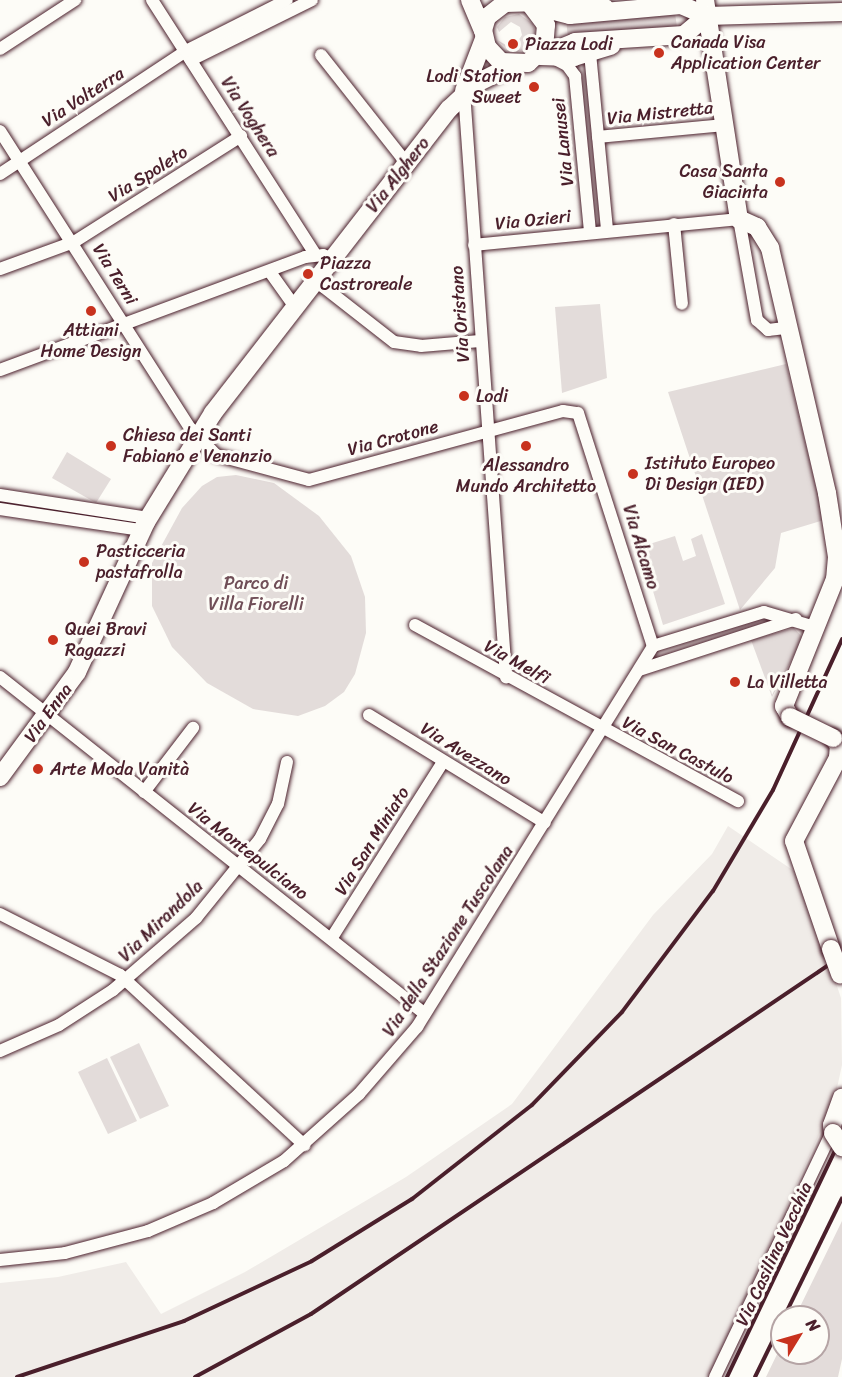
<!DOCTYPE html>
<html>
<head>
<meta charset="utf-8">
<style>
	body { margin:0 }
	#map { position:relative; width:842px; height:1377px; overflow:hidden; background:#fdfcf7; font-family:Sriracha,sans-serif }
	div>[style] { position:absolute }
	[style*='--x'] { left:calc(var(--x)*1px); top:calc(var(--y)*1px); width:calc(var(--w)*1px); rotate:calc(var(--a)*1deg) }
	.built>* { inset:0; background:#f0ece8 }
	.green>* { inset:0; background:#e3dcda }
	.roads { filter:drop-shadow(0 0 2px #4a1f2b) drop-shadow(0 0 2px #4a1f2b) }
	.street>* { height:12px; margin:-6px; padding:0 6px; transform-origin:6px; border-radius:6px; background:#fdfcf7 }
	.secondary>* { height:18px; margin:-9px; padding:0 9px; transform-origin:9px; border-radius:9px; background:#fdfcf7 }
	.rail>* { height:4px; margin:-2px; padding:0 2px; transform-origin:2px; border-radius:2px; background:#4a1f2b }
	.bridges { filter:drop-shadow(0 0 2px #4a1f2b) drop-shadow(0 0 2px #4a1f2b) }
	.secondary-bridge>* { height:18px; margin:-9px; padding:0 9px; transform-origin:9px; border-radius:9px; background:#fdfcf7 }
	.dots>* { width:16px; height:16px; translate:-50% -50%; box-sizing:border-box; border:3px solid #fdfcf7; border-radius:50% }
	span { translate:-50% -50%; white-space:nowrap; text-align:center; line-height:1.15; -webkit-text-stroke:6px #fdfcf7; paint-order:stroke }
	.poi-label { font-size:18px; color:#4a1f2b }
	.left { translate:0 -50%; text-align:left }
	.right { translate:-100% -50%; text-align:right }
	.street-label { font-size:18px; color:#4a1f2b }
	.park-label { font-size:18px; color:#704e57 }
	.north { position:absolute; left:770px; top:1305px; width:60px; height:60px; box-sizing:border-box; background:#fdfcf7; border:2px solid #b5a4a5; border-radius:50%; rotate:53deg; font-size:16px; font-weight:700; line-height:24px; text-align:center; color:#4a1f2b }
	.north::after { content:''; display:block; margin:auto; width:21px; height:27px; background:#c8321e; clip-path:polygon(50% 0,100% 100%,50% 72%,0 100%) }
</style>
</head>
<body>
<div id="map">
	<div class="built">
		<i style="clip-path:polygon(728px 826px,800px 875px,841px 998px,842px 1065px,834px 1102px,709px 1377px,0 1377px,0 1283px,58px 1277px,126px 1262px,161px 1314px,245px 1272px,406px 1177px,512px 1104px,653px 915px,712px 854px)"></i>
	</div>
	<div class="green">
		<i style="clip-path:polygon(675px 13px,677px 27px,568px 38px,566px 19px)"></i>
		<i style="clip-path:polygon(519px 14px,533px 24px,536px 37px,526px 50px,511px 52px,497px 40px,508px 46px,516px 44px,522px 35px,520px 27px,511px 22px,499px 32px,497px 27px,505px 17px)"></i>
		<i style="clip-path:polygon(600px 304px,607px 378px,562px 393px,555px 307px)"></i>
		<i style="clip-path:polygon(786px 364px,824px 520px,781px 533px,775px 568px,740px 610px,668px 392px)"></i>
		<i style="clip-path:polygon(67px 452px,111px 479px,96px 503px,52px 478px)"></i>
		<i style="clip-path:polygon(236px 475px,274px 483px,319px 516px,351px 556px,365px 597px,366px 633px,355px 674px,344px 692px,325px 706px,298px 716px,253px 709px,207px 683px,172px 647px,152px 606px,152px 563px,182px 508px,202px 486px,217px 477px)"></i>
		<i style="clip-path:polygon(702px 534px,725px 604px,663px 625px,640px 547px,675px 536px,683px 561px,696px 556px,691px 539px)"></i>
		<i style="clip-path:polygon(794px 628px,803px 638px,772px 697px,751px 640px)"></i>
		<i style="clip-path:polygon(139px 1043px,169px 1106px,140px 1119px,110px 1057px)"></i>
		<i style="clip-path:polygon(107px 1058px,137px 1121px,108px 1134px,78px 1072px)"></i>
		<i style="clip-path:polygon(842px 1221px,842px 1359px,838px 1377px,766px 1377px,782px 1344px,782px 1353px,818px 1353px,818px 1317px,795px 1317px)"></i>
	</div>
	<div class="roads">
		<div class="street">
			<i style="--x:152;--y:0;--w:303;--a:57.3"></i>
			<i style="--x:0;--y:49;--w:90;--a:-33.2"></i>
			<i style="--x:590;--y:53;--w:179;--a:84.5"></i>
			<i style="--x:321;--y:55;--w:139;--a:51.7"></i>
			<i style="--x:555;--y:59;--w:13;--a:27"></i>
			<i style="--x:567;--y:65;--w:14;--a:54"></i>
			<i style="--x:575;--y:76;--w:157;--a:84.5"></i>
			<i style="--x:191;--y:60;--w:135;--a:-26.4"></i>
			<i style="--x:464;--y:92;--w:587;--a:85.89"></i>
			<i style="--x:0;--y:131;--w:353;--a:57.4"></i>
			<i style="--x:190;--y:428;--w:37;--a:46"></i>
			<i style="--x:216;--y:455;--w:96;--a:15"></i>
			<i style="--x:309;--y:480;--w:263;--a:-15.2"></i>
			<i style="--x:563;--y:411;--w:15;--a:8"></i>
			<i style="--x:578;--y:413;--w:245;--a:72.2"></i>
			<i style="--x:598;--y:137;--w:129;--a:-5.4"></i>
			<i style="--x:0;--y:174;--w:223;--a:-33.5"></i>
			<i style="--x:186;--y:51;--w:113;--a:-26.8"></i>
			<i style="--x:674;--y:224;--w:80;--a:84.3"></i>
			<i style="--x:474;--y:245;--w:266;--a:-5.6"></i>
			<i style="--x:739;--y:219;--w:103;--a:79.9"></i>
			<i style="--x:757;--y:320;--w:15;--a:42"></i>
			<i style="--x:768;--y:330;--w:17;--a:-7"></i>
			<i style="--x:0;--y:269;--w:79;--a:-20"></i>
			<i style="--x:74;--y:242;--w:198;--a:-32.4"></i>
			<i style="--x:270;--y:272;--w:43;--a:54.5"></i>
			<i style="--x:316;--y:281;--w:99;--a:38"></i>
			<i style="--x:394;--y:342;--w:27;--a:8"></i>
			<i style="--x:421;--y:346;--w:59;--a:-4.8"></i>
			<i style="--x:0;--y:370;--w:325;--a:-20.3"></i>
			<i style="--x:305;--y:257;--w:18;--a:-6"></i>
			<i style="--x:323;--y:255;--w:11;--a:22"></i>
			<i style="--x:0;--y:495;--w:150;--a:8.8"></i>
			<i style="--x:0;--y:509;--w:143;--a:8.5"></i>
			<i style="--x:415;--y:625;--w:368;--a:28.6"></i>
			<i style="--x:639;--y:670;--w:165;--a:-18"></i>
			<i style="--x:0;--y:677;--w:542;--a:38.41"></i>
			<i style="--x:369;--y:715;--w:206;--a:31.5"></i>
			<i style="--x:144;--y:792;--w:81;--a:-52.6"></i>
			<i style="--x:0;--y:914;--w:135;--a:26.9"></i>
			<i style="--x:120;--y:975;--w:251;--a:42.7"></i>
			<i style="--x:331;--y:939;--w:209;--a:-57.7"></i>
			<i style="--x:0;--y:1051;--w:64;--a:-23.8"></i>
			<i style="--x:59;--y:1025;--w:64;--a:-32.9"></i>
			<i style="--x:113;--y:990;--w:110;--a:-40.9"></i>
			<i style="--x:196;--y:918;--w:102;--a:-51"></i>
			<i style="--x:260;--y:839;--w:39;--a:-63"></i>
			<i style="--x:278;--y:804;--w:43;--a:-77.9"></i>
			<i style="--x:0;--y:1260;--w:65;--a:-6.1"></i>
			<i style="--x:65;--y:1253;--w:86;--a:-14.8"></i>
			<i style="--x:148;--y:1231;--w:71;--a:-23.3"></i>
			<i style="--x:213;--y:1203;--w:82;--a:-30.6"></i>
			<i style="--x:284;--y:1161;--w:101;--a:-41.8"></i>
			<i style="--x:359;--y:1094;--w:89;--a:-49.1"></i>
			<i style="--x:417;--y:1027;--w:448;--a:-58.2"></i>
			<i style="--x:653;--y:646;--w:116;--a:-17"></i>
			<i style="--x:764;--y:612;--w:53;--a:16.4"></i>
			<i style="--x:715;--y:1377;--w:272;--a:-64.5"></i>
		</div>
		<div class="secondary">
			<i style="--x:470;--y:0;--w:33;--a:67"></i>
			<i style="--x:705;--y:0;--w:222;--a:81.2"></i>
			<i style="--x:739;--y:219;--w:20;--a:24"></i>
			<i style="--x:757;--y:227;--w:25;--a:58"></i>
			<i style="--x:770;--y:248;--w:252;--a:76.9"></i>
			<i style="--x:827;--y:493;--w:65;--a:81.1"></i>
			<i style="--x:837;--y:557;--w:22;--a:95"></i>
			<i style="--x:835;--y:579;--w:137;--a:111.9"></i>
			<i style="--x:784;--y:706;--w:13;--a:61"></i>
			<i style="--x:531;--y:5;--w:40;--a:14.4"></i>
			<i style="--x:570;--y:15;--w:111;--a:-5.1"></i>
			<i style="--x:681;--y:5;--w:28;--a:23"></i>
			<i style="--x:707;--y:16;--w:135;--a:-1.7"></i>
			<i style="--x:531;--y:5;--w:25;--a:53"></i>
			<i style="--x:546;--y:25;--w:23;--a:95"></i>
			<i style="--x:544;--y:48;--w:22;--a:137"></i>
			<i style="--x:528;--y:63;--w:27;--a:-178"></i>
			<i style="--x:501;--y:62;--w:21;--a:-133"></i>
			<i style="--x:487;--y:47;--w:17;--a:-103"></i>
			<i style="--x:483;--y:30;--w:14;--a:-73"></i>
			<i style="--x:487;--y:17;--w:23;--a:-38"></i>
			<i style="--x:505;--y:3;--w:72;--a:-1.6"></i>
			<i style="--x:577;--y:1;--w:29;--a:14"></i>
			<i style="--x:541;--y:56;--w:37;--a:-22"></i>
			<i style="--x:575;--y:42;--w:109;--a:-3.7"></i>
			<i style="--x:684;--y:35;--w:30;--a:-40"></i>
			<i style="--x:541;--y:56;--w:33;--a:2"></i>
			<i style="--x:574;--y:57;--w:39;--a:-17"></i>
			<i style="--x:464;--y:91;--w:56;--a:-69"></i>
			<i style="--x:0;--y:777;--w:130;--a:-53.7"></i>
			<i style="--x:77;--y:672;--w:165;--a:-65.3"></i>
			<i style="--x:146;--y:522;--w:128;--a:-58.4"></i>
			<i style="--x:213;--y:413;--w:385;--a:-52.2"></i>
			<i style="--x:449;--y:109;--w:38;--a:-43"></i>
			<i style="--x:477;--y:83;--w:40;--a:-26.6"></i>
			<i style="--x:831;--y:949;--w:114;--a:-108.9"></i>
			<i style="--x:794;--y:841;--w:94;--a:-62.1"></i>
			<i style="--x:838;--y:758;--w:13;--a:-86"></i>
			<i style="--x:839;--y:745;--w:9;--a:-131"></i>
			<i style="--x:833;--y:1133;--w:8;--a:-97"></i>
			<i style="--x:832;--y:1125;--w:29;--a:-70"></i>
		</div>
	</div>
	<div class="rail">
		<i style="--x:784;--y:1317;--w:132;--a:-64"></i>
		<i style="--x:17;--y:1377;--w:176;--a:-18.5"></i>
		<i style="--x:184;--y:1321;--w:141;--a:-25.1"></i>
		<i style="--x:312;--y:1261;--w:118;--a:-31.8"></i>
		<i style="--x:412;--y:1199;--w:152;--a:-38.1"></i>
		<i style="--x:532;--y:1105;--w:129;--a:-45.9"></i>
		<i style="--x:622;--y:1012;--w:151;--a:-53.1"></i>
		<i style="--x:713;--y:891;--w:117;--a:-59.3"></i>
		<i style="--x:773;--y:790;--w:166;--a:-65.4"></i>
		<i style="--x:195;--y:1377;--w:132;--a:-28.5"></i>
		<i style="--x:311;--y:1314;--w:640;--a:-33.99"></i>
		<i style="--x:727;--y:1377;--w:267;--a:-64.5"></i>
		<i style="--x:755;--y:1377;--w:61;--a:-63.9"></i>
	</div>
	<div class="bridges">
		<div class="secondary-bridge">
			<i style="--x:790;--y:717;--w:48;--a:26"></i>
			<i style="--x:831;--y:949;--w:27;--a:70"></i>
			<i style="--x:833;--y:1133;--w:17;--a:57"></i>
		</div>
	</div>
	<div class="dots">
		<i style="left:513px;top:44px;background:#c8321e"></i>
		<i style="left:659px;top:53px;background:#c8321e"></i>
		<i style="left:534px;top:87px;background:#c8321e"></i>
		<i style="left:780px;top:182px;background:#c8321e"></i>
		<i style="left:308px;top:274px;background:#c8321e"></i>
		<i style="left:91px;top:311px;background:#c8321e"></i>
		<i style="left:464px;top:396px;background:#c8321e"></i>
		<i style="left:111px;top:446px;background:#c8321e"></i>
		<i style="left:526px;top:446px;background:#c8321e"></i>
		<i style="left:633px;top:474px;background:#c8321e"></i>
		<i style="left:84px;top:562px;background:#c8321e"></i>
		<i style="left:53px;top:640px;background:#c8321e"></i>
		<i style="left:735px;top:682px;background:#c8321e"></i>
		<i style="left:38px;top:769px;background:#c8321e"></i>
	</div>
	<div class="poi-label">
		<span class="left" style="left:671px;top:53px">Canada Visa<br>Application Center</span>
		<span class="left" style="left:525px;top:44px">Piazza Lodi</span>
		<span class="right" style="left:522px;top:87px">Lodi Station<br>Sweet</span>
		<span class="right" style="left:768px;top:182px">Casa Santa<br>Giacinta</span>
		<span class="left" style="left:320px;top:274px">Piazza<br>Castroreale</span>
		<span style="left:91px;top:341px">Attiani<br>Home Design</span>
		<span class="left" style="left:476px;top:396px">Lodi</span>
		<span class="left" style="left:123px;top:446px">Chiesa dei Santi<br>Fabiano e Venanzio</span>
		<span class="left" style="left:645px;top:474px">Istituto Europeo<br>Di Design (IED)</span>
		<span style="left:526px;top:476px">Alessandro<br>Mundo Architetto</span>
		<span class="left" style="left:96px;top:562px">Pasticceria<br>pastafrolla</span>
		<span class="left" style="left:65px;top:640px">Quei Bravi<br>Ragazzi</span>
		<span class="left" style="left:747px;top:682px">La Villetta</span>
		<span class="left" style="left:50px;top:769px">Arte Moda Vanità</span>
	</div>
	<div class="street-label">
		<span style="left:83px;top:97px;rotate:-33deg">Via Volterra</span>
		<span style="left:660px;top:113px;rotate:-6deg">Via Mistretta</span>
		<span style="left:250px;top:117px;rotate:57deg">Via Voghera</span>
		<span style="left:563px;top:142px;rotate:-96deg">Via Lanusei</span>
		<span style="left:148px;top:174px;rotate:-32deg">Via Spoleto</span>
		<span style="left:398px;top:175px;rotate:-52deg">Via Alghero</span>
		<span style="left:533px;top:220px;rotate:-6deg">Via Ozieri</span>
		<span style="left:115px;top:274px;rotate:58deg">Via Terni</span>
		<span style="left:460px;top:314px;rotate:-94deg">Via Oristano</span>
		<span style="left:393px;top:438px;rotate:-15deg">Via Crotone</span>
		<span style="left:641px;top:547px;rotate:73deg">Via Alcamo</span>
		<span style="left:517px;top:662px;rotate:29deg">Via Melfi</span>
		<span style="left:48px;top:713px;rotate:-54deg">Via Enna</span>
		<span style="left:678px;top:750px;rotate:28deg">Via San Castulo</span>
		<span style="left:466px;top:754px;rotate:32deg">Via Avezzano</span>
		<span style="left:372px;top:841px;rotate:-58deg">Via San Miniato</span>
		<span style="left:248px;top:851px;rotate:38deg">Via Montepulciano</span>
		<span style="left:161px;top:921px;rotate:-44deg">Via Mirandola</span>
		<span style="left:448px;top:941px;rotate:-57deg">Via della Stazione Tuscolana</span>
		<span style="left:774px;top:1254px;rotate:-65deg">Via Casilina Vecchia</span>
	</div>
	<div class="park-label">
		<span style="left:256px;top:594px">Parco di<br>Villa Fiorelli</span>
	</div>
	<div class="north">N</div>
</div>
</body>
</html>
